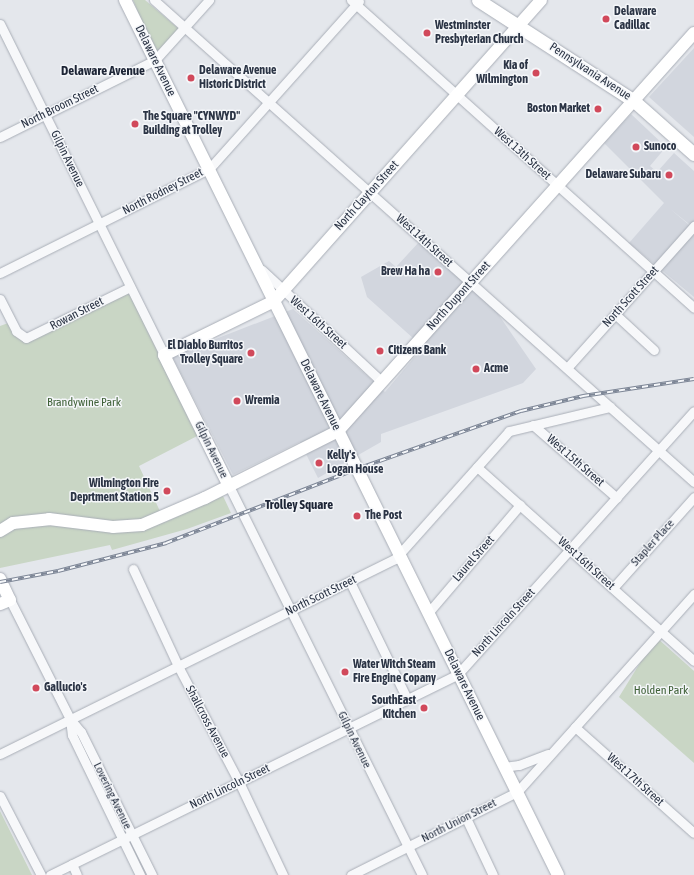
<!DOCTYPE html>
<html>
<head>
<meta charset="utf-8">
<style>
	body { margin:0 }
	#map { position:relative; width:694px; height:875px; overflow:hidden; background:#e4e7ec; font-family:"Asap Condensed",sans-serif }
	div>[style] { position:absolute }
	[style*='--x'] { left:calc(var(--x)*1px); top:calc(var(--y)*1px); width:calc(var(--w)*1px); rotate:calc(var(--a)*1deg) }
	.built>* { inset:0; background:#d2d6de }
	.green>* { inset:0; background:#c9d6c5 }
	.roads { filter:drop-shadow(0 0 1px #a9aeb7) drop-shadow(0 0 1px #a9aeb7) }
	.street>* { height:9px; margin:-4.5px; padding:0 4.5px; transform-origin:4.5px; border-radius:4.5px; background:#f7f8fa }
	.secondary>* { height:12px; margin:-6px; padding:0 6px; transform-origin:6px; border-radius:6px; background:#fff }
	.primary>* { height:13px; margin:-6.5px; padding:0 6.5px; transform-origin:6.5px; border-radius:6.5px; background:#fff }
	.rail>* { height:3.5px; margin-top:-1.75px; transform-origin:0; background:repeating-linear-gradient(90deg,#f4f6f9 0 6px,#7d8696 0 12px); box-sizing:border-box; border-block:1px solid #7d8696 }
	.dots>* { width:11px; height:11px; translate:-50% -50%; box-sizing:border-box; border:2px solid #f4f6f9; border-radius:50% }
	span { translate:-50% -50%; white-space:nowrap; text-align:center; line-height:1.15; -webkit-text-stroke:3px #f4f6f9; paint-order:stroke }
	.poi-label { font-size:12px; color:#2b3445; font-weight:700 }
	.left { translate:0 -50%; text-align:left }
	.right { translate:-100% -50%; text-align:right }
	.street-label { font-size:12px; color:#2b3445 }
	.park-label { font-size:12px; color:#3f6138 }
	.neighbourhood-label { font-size:13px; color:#1d2536; font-weight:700 }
</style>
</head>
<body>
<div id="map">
	<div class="built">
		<i style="clip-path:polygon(694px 48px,694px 137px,649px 97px)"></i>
		<i style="clip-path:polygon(631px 114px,666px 147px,650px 166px,657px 172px,674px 153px,694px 171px,694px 228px,669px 208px,694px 229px,694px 297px,629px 243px,664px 203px,604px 143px)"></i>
		<i style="clip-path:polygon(419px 242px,496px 311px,536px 369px,523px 383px,381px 434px,381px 442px,318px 478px,300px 442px,233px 475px,172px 356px,293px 309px,385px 392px,423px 347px,367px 297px,361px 277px,389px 261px,396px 267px)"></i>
	</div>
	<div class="green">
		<i style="clip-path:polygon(133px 0,145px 0,185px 34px,156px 56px)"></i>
		<i style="clip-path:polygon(130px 287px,203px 433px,139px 466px,165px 522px,223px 496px,231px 513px,187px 529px,112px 550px,110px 545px,0 568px,0 326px,11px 322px,22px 337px)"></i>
		<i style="clip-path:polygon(656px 637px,694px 671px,694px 763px,619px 697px)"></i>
		<i style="clip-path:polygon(0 811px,32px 875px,0 875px)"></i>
	</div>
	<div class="roads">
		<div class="street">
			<i style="--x:154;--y:0;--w:724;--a:41.75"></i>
			<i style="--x:351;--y:0;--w:461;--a:41.9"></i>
			<i style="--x:0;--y:24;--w:369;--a:63.6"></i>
			<i style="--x:0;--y:137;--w:173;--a:-26.4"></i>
			<i style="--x:155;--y:60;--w:81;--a:-48"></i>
			<i style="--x:262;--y:270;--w:164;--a:43"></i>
			<i style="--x:0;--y:273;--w:233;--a:-26.5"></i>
			<i style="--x:209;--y:169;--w:225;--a:-48.2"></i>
			<i style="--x:0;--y:299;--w:36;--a:63"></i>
			<i style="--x:16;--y:331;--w:12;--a:35"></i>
			<i style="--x:26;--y:338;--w:116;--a:-26.1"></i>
			<i style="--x:615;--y:314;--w:53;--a:42.7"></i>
			<i style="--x:567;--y:368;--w:191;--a:-48.2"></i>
			<i style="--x:533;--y:425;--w:111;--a:41"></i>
			<i style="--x:477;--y:467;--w:291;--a:41.8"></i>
			<i style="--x:229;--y:486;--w:434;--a:63.6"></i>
			<i style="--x:133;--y:569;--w:107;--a:65.1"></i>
			<i style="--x:178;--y:666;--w:131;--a:62.3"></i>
			<i style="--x:239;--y:782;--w:103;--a:64.7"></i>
			<i style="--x:350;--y:582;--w:130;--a:64"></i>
			<i style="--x:613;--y:588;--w:122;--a:-48.3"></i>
			<i style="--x:10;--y:600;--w:133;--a:63.2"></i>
			<i style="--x:70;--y:719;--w:17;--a:50"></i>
			<i style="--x:81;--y:732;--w:160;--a:63.6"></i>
			<i style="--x:428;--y:613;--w:142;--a:-49.6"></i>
			<i style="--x:70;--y:719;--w:16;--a:83"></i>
			<i style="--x:72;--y:735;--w:156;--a:64.1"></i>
			<i style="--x:575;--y:727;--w:159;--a:41.7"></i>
			<i style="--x:0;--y:754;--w:441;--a:-26.3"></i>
			<i style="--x:395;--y:559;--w:171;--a:-48.3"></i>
			<i style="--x:509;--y:431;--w:104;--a:-13.4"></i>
			<i style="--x:504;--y:767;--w:15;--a:-8"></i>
			<i style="--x:519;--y:765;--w:31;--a:-21"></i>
			<i style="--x:0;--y:796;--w:89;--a:62.6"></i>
			<i style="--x:466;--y:818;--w:63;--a:64.7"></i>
			<i style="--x:72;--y:864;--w:12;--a:66"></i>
			<i style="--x:50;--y:875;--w:455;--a:-26.2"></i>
			<i style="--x:458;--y:674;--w:353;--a:-48.1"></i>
			<i style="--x:351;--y:875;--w:186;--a:-26.6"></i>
			<i style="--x:517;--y:792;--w:266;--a:-48.2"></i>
		</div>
		<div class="secondary">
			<i style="--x:125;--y:0;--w:976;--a:63.67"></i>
			<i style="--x:229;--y:486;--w:146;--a:-116.4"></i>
			<i style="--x:164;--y:355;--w:123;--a:-26.1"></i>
			<i style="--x:274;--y:301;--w:402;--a:-48.4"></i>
			<i style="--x:0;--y:531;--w:15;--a:-32"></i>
			<i style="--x:13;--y:523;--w:36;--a:-6"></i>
			<i style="--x:49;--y:519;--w:64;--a:7.1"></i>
			<i style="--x:113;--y:527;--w:29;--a:-4"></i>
			<i style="--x:142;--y:525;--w:69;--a:-23.2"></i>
			<i style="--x:205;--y:498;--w:149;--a:-26.7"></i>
			<i style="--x:338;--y:431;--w:534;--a:-48.19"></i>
			<i style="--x:0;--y:579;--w:23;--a:65"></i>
			<i style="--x:10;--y:600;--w:11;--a:158"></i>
		</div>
		<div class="primary">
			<i style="--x:478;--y:0;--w:186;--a:32.9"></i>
			<i style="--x:634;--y:101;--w:80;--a:41.5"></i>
		</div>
	</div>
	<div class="rail">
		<i style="--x:0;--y:582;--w:59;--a:-10.7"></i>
		<i style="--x:58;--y:571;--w:112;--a:-14.5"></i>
		<i style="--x:166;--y:543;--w:205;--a:-21.2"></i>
		<i style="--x:357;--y:469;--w:174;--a:-19.5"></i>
		<i style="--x:521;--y:411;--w:64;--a:-13.6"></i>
		<i style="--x:583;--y:396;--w:112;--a:-8.7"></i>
	</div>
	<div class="dots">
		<i style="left:606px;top:19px;background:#d1495b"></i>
		<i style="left:427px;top:33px;background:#d1495b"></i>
		<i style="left:536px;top:73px;background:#d1495b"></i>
		<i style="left:191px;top:78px;background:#d1495b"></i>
		<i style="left:598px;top:109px;background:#d1495b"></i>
		<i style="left:135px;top:124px;background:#d1495b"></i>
		<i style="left:636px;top:147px;background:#d1495b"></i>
		<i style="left:669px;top:175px;background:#d1495b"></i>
		<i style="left:438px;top:272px;background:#d1495b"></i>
		<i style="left:380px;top:351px;background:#d1495b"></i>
		<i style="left:251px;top:353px;background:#d1495b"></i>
		<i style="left:476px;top:369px;background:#d1495b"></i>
		<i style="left:237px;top:401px;background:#d1495b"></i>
		<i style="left:319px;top:463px;background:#d1495b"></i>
		<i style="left:167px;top:491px;background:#d1495b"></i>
		<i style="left:357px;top:516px;background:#d1495b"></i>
		<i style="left:345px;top:672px;background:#d1495b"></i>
		<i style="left:36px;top:688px;background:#d1495b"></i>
		<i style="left:424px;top:708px;background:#d1495b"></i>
	</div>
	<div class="poi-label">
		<span class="left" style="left:614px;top:19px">Delaware<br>Cadillac</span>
		<span class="left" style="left:435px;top:33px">Westminster<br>Presbyterian Church</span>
		<span class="right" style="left:528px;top:73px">Kia of<br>Wilmington</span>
		<span class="left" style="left:199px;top:78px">Delaware Avenue<br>Historic District</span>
		<span class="right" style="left:590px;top:109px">Boston Market</span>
		<span class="left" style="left:143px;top:124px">The Square "CYNWYD"<br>Building at Trolley</span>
		<span class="left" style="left:644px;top:147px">Sunoco</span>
		<span class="right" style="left:661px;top:175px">Delaware Subaru</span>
		<span class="right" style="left:430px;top:272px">Brew Ha ha</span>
		<span class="right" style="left:243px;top:353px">El Diablo Burritos<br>Trolley Square</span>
		<span class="left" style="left:388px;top:351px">Citizens Bank</span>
		<span class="left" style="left:484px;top:369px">Acme</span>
		<span class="left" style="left:245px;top:401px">Wremia</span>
		<span class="left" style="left:327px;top:463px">Kelly's<br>Logan House</span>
		<span class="right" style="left:159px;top:491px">Wilmington Fire<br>Deprtment Station 5</span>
		<span class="left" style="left:365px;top:516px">The Post</span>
		<span class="left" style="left:353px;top:672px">Water Witch Steam<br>Fire Engine Copany</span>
		<span class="left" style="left:44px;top:688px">Gallucio's</span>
		<span class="right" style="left:416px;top:708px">SouthEast<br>Kitchen</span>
	</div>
	<div class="street-label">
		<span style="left:155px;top:61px;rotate:64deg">Delaware Avenue</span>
		<span style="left:590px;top:72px;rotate:33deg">Pennsylvania Avenue</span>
		<span style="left:60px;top:107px;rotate:-26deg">North Broom Street</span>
		<span style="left:522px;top:154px;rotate:42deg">West 13th Street</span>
		<span style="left:67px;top:159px;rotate:64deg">Gilpin Avenue</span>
		<span style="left:163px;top:192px;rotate:-27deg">North Rodney Street</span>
		<span style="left:367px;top:196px;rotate:-48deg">North Clayton Street</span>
		<span style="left:424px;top:241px;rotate:42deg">West 14th Street</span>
		<span style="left:459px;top:296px;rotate:-48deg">North Dupont Street</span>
		<span style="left:631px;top:297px;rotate:-48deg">North Scott Street</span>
		<span style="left:77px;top:314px;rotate:-27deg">Rowan Street</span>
		<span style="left:318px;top:323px;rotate:42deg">West 16th Street</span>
		<span style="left:320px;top:395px;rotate:64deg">Delaware Avenue</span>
		<span style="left:211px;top:450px;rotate:64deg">Gilpin Avenue</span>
		<span style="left:575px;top:461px;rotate:41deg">West 15th Street</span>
		<span style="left:653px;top:543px;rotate:-48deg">Stapler Place</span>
		<span style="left:474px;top:559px;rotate:-49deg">Laurel Street</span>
		<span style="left:586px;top:564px;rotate:42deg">West 16th Street</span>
		<span style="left:321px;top:596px;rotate:-26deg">North Scott Street</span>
		<span style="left:504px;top:623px;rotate:-48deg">North Lincoln Street</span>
		<span style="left:464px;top:685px;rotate:64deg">Delaware Avenue</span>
		<span style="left:207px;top:722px;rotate:62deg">Shallcross Avenue</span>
		<span style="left:354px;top:740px;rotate:64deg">Gilpin Avenue</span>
		<span style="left:635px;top:780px;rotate:42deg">West 17th Street</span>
		<span style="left:230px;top:787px;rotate:-26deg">North Lincoln Street</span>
		<span style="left:112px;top:796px;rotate:64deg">Lovering Avenue</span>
		<span style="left:459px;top:821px;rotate:-27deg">North Union Street</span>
	</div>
	<div class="park-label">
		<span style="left:84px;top:403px">Brandywine Park</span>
		<span style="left:661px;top:691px">Holden Park</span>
	</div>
	<div class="neighbourhood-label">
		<span style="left:103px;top:71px">Delaware Avenue</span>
		<span style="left:299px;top:505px">Trolley Square</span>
	</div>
</div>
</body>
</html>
